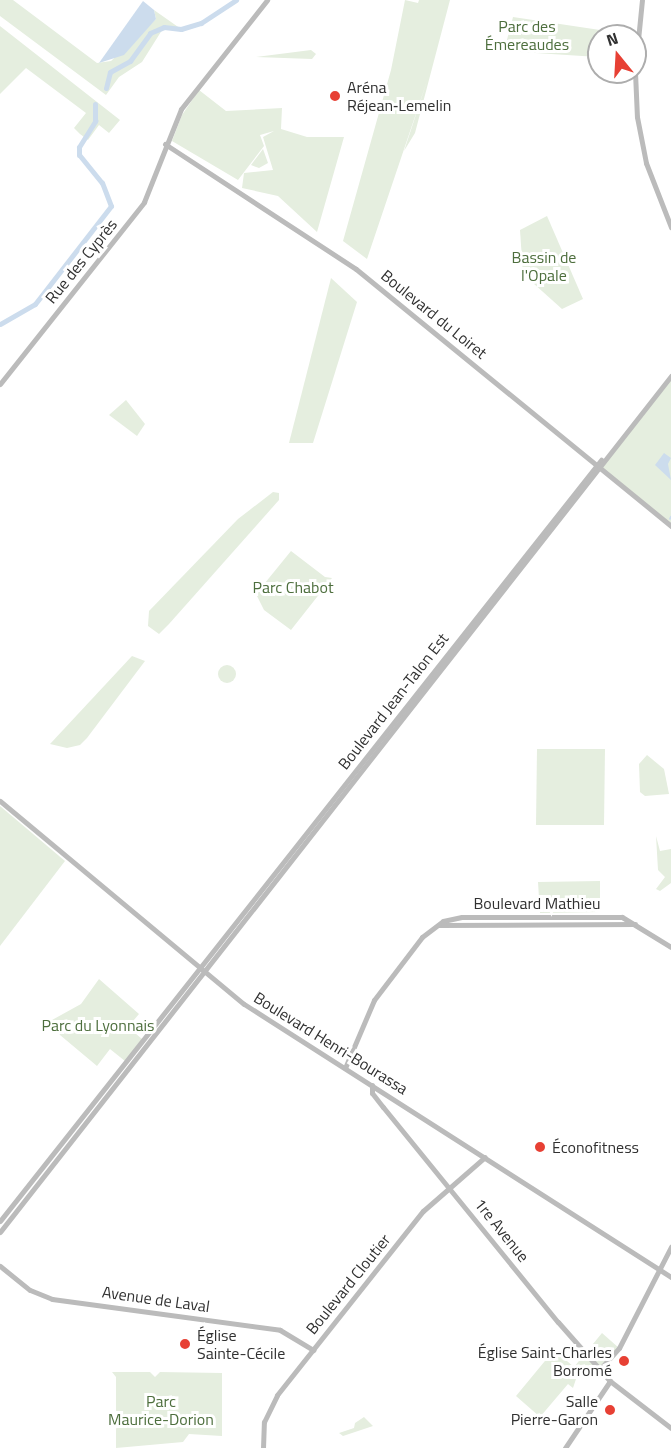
<!DOCTYPE html>
<html>
<head>
<meta charset="utf-8">
<style>
	body { margin:0 }
	#map { position:relative; width:671px; height:1448px; overflow:hidden; background:#fff; font-family:"Titillium Web",sans-serif }
	div>[style] { position:absolute }
	[style*='--x'] { left:calc(var(--x)*1px); top:calc(var(--y)*1px); width:calc(var(--w)*1px); rotate:calc(var(--a)*1deg) }
	.green>* { inset:0; background:#e5eedf }
	.round { border-radius:50% }
	.water>* { inset:0; background:#ccdced }
	.stream>* { height:1.5px; margin:-0.75px; padding:0 0.75px; transform-origin:0.75px; border-radius:0.75px; background:#ccdced }
	.river>* { height:5px; margin:-2.5px; padding:0 2.5px; transform-origin:2.5px; border-radius:2.5px; background:#ccdced }
	.secondary>* { height:5px; margin:-2.5px; padding:0 2.5px; transform-origin:2.5px; border-radius:2.5px; background:#bbb }
	.dots>* { width:16px; height:16px; translate:-50% -50%; box-sizing:border-box; border:3px solid #fff; border-radius:50% }
	span { translate:-50% -50%; white-space:nowrap; text-align:center; line-height:1.15; -webkit-text-stroke:6px #fff; paint-order:stroke }
	.park-label { font-size:16px; color:#4d6e3d }
	.poi-label { font-size:16px; color:#313131 }
	.left { translate:0 -50%; text-align:left }
	.right { translate:-100% -50%; text-align:right }
	.street-label { font-size:16px; color:#313131 }
	.north { position:absolute; left:587px; top:24px; width:60px; height:60px; box-sizing:border-box; background:#fff; border:2px solid #adadad; border-radius:50%; rotate:342deg; font-size:16px; font-weight:700; line-height:24px; text-align:center; color:#313131 }
	.north::after { content:''; display:block; margin:auto; width:21px; height:27px; background:#e74034; clip-path:polygon(50% 0,100% 100%,50% 72%,0 100%) }
</style>
</head>
<body>
<div id="map">
	<div class="green">
		<i style="clip-path:polygon(0 0,13px 0,97px 63px,111px 61px,156px 19px,154px 10px,181px 29px,164px 27px,142px 62px,119px 77px,106px 95px,0 16px)"></i>
		<i style="clip-path:polygon(405px 0,418px 3px,419px 0,450px 0,415px 133px,404px 151px,428px 78px,367px 259px,343px 241px,391px 70px)"></i>
		<i style="clip-path:polygon(513px 17px,600px 30px,598px 57px,504px 51px)"></i>
		<i style="clip-path:polygon(0 26px,120px 120px,109px 133px,99px 125px,88px 140px,80px 134px,74px 128px,86px 113px,26px 68px,0 94px)"></i>
		<i style="clip-path:polygon(311px 50px,316px 54px,312px 59px,256px 57px)"></i>
		<i style="clip-path:polygon(199px 90px,226px 111px,282px 108px,281px 129px,307px 137px,344px 137px,317px 232px,278px 196px,242px 188px,244px 173px,273px 170px,263px 137px,274px 131px,260px 135px,264px 146px,238px 180px,172px 141px,182px 115px)"></i>
		<i style="clip-path:polygon(263px 149px,268px 163px,259px 168px,251px 165px)"></i>
		<i style="clip-path:polygon(547px 216px,583px 299px,562px 309px,523px 274px,520px 230px)"></i>
		<i style="clip-path:polygon(331px 278px,357px 302px,313px 443px,289px 443px)"></i>
		<i style="clip-path:polygon(671px 376px,671px 526px,599px 468px)"></i>
		<i style="clip-path:polygon(126px 400px,145px 424px,137px 436px,109px 415px)"></i>
		<i style="clip-path:polygon(273px 492px,279px 493px,279px 500px,169px 624px,159px 634px,148px 626px,149px 611px,238px 519px)"></i>
		<i style="clip-path:polygon(291px 551px,325px 577px,332px 578px,291px 630px,264px 610px,256px 594px)"></i>
		<i style="clip-path:polygon(132px 656px,145px 661px,87px 738px,80px 745px,67px 748px,50px 744px)"></i>
		<i class="round" style="left:218px;top:665px;width:18px;height:18px"></i>
		<i style="clip-path:polygon(537px 749px,605px 749px,604px 825px,536px 825px)"></i>
		<i style="clip-path:polygon(647px 755px,664px 769px,669px 794px,645px 796px,640px 792px,639px 764px)"></i>
		<i style="clip-path:polygon(0 806px,65px 861px,0 946px)"></i>
		<i style="clip-path:polygon(656px 836px,660px 851px,671px 849px,671px 883px,660px 891px,656px 889px,665px 877px,658px 870px)"></i>
		<i style="clip-path:polygon(600px 881px,600px 912px,540px 913px,538px 882px)"></i>
		<i style="clip-path:polygon(99px 979px,139px 1014px,128px 1027px,142px 1039px,125px 1061px,110px 1049px,97px 1066px,60px 1035px,52px 1020px,81px 1004px)"></i>
		<i style="clip-path:polygon(602px 1333px,619px 1348px,601px 1367px,604px 1373px,597px 1379px,591px 1373px,582px 1378px,577px 1376px,573px 1388px,568px 1384px,540px 1417px,516px 1396px,554px 1350px,574px 1367px)"></i>
		<i style="clip-path:polygon(112px 1372px,150px 1372px,155px 1377px,160px 1372px,222px 1373px,222px 1436px,189px 1434px,183px 1442px,116px 1448px,116px 1377px)"></i>
		<i style="clip-path:polygon(364px 1417px,373px 1426px,343px 1436px,339px 1433px,354px 1428px,355px 1423px)"></i>
	</div>
	<div class="water">
		<i style="clip-path:polygon(143px 1px,154px 10px,156px 19px,124px 55px,99px 63px)"></i>
		<i style="clip-path:polygon(664px 453px,671px 458px,668px 464px,671px 480px,655px 465px)"></i>
	</div>
	<div class="stream">
		<i style="--x:670;--y:519;--w:2;--a:-63"></i>
	</div>
	<div class="river">
		<i style="--x:106;--y:88;--w:16;--a:-76"></i>
		<i style="--x:110;--y:72;--w:23;--a:-29"></i>
		<i style="--x:130;--y:61;--w:34;--a:-54"></i>
		<i style="--x:150;--y:33;--w:15;--a:-23"></i>
		<i style="--x:164;--y:27;--w:17;--a:7"></i>
		<i style="--x:181;--y:29;--w:21;--a:-17"></i>
		<i style="--x:201;--y:23;--w:42;--a:-33.3"></i>
		<i style="--x:0;--y:324;--w:40;--a:-29.7"></i>
		<i style="--x:35;--y:304;--w:124;--a:-52.2"></i>
		<i style="--x:111;--y:206;--w:25;--a:-111"></i>
		<i style="--x:102;--y:183;--w:36;--a:-129"></i>
		<i style="--x:79;--y:155;--w:8;--a:-90"></i>
		<i style="--x:79;--y:147;--w:31;--a:-58"></i>
		<i style="--x:95;--y:121;--w:17;--a:-90"></i>
	</div>
	<div class="secondary">
		<i style="--x:635;--y:70;--w:70;--a:-84.3"></i>
		<i style="--x:635;--y:72;--w:45;--a:87.5"></i>
		<i style="--x:637;--y:117;--w:47;--a:78.9"></i>
		<i style="--x:646;--y:163;--w:69;--a:68.7"></i>
		<i style="--x:165;--y:144;--w:228;--a:33.2"></i>
		<i style="--x:356;--y:269;--w:407;--a:39.2"></i>
		<i style="--x:0;--y:384;--w:232;--a:-51.6"></i>
		<i style="--x:144;--y:202;--w:100;--a:-68.3"></i>
		<i style="--x:181;--y:109;--w:139;--a:-51.7"></i>
		<i style="--x:0;--y:801;--w:317;--a:39.8"></i>
		<i style="--x:244;--y:1004;--w:507;--a:32.59"></i>
		<i style="--x:439;--y:925;--w:196;--a:-0.3"></i>
		<i style="--x:345;--y:1068;--w:74;--a:-66.9"></i>
		<i style="--x:374;--y:1000;--w:79;--a:-52.7"></i>
		<i style="--x:422;--y:937;--w:26;--a:-37"></i>
		<i style="--x:443;--y:921;--w:19;--a:-12"></i>
		<i style="--x:462;--y:917;--w:160;--a:0"></i>
		<i style="--x:622;--y:917;--w:57;--a:31.5"></i>
		<i style="--x:372;--y:1085;--w:8;--a:90"></i>
		<i style="--x:372;--y:1093;--w:18;--a:52"></i>
		<i style="--x:383;--y:1107;--w:277;--a:50.9"></i>
		<i style="--x:558;--y:1322;--w:79;--a:48.6"></i>
		<i style="--x:610;--y:1381;--w:77;--a:37.6"></i>
		<i style="--x:0;--y:1221;--w:970;--a:-51.7"></i>
		<i style="--x:0;--y:1232;--w:1088;--a:-51.91"></i>
		<i style="--x:0;--y:1266;--w:38;--a:39"></i>
		<i style="--x:30;--y:1290;--w:24;--a:22"></i>
		<i style="--x:52;--y:1299;--w:230;--a:7.7"></i>
		<i style="--x:280;--y:1330;--w:39;--a:31"></i>
		<i style="--x:601;--y:1368;--w:27;--a:-48"></i>
		<i style="--x:619;--y:1348;--w:114;--a:-62.8"></i>
		<i style="--x:263;--y:1448;--w:26;--a:-88"></i>
		<i style="--x:264;--y:1422;--w:30;--a:-64"></i>
		<i style="--x:277;--y:1395;--w:235;--a:-51.6"></i>
		<i style="--x:423;--y:1211;--w:82;--a:-41.1"></i>
		<i style="--x:565;--y:1448;--w:81;--a:-56.1"></i>
	</div>
	<div class="dots">
		<i style="left:335px;top:96px;background:#e74034"></i>
		<i style="left:540px;top:1147px;background:#e74034"></i>
		<i style="left:185px;top:1344px;background:#e74034"></i>
		<i style="left:624px;top:1361px;background:#e74034"></i>
		<i style="left:610px;top:1410px;background:#e74034"></i>
	</div>
	<div class="park-label">
		<span style="left:527px;top:35px">Parc des<br>Émereaudes</span>
		<span style="left:544px;top:266px">Bassin de<br>l'Opale</span>
		<span style="left:293px;top:587px">Parc Chabot</span>
		<span style="left:98px;top:1025px">Parc du Lyonnais</span>
		<span style="left:161px;top:1410px">Parc<br>Maurice-Dorion</span>
	</div>
	<div class="poi-label">
		<span class="left" style="left:347px;top:96px">Aréna<br>Réjean‑Lemelin</span>
		<span class="left" style="left:552px;top:1147px">Éconofitness</span>
		<span class="left" style="left:197px;top:1344px">Église<br>Sainte-Cécile</span>
		<span class="right" style="left:612px;top:1361px">Église Saint-Charles<br>Borromé</span>
		<span class="right" style="left:598px;top:1410px">Salle<br>Pierre-Garon</span>
	</div>
	<div class="street-label">
		<span style="left:81px;top:261px;rotate:-51deg">Rue des Cyprès</span>
		<span style="left:434px;top:314px;rotate:39deg">Boulevard du Loiret</span>
		<span style="left:393px;top:701px;rotate:-52deg">Boulevard Jean-Talon Est</span>
		<span style="left:537px;top:903px">Boulevard Mathieu</span>
		<span style="left:331px;top:1043px;rotate:32deg">Boulevard Henri-Bourassa</span>
		<span style="left:502px;top:1230px;rotate:51deg">1re Avenue</span>
		<span style="left:348px;top:1284px;rotate:-51deg">Boulevard Cloutier</span>
		<span style="left:156px;top:1299px;rotate:8deg">Avenue de Laval</span>
	</div>
	<div class="north">N</div>
</div>
</body>
</html>
